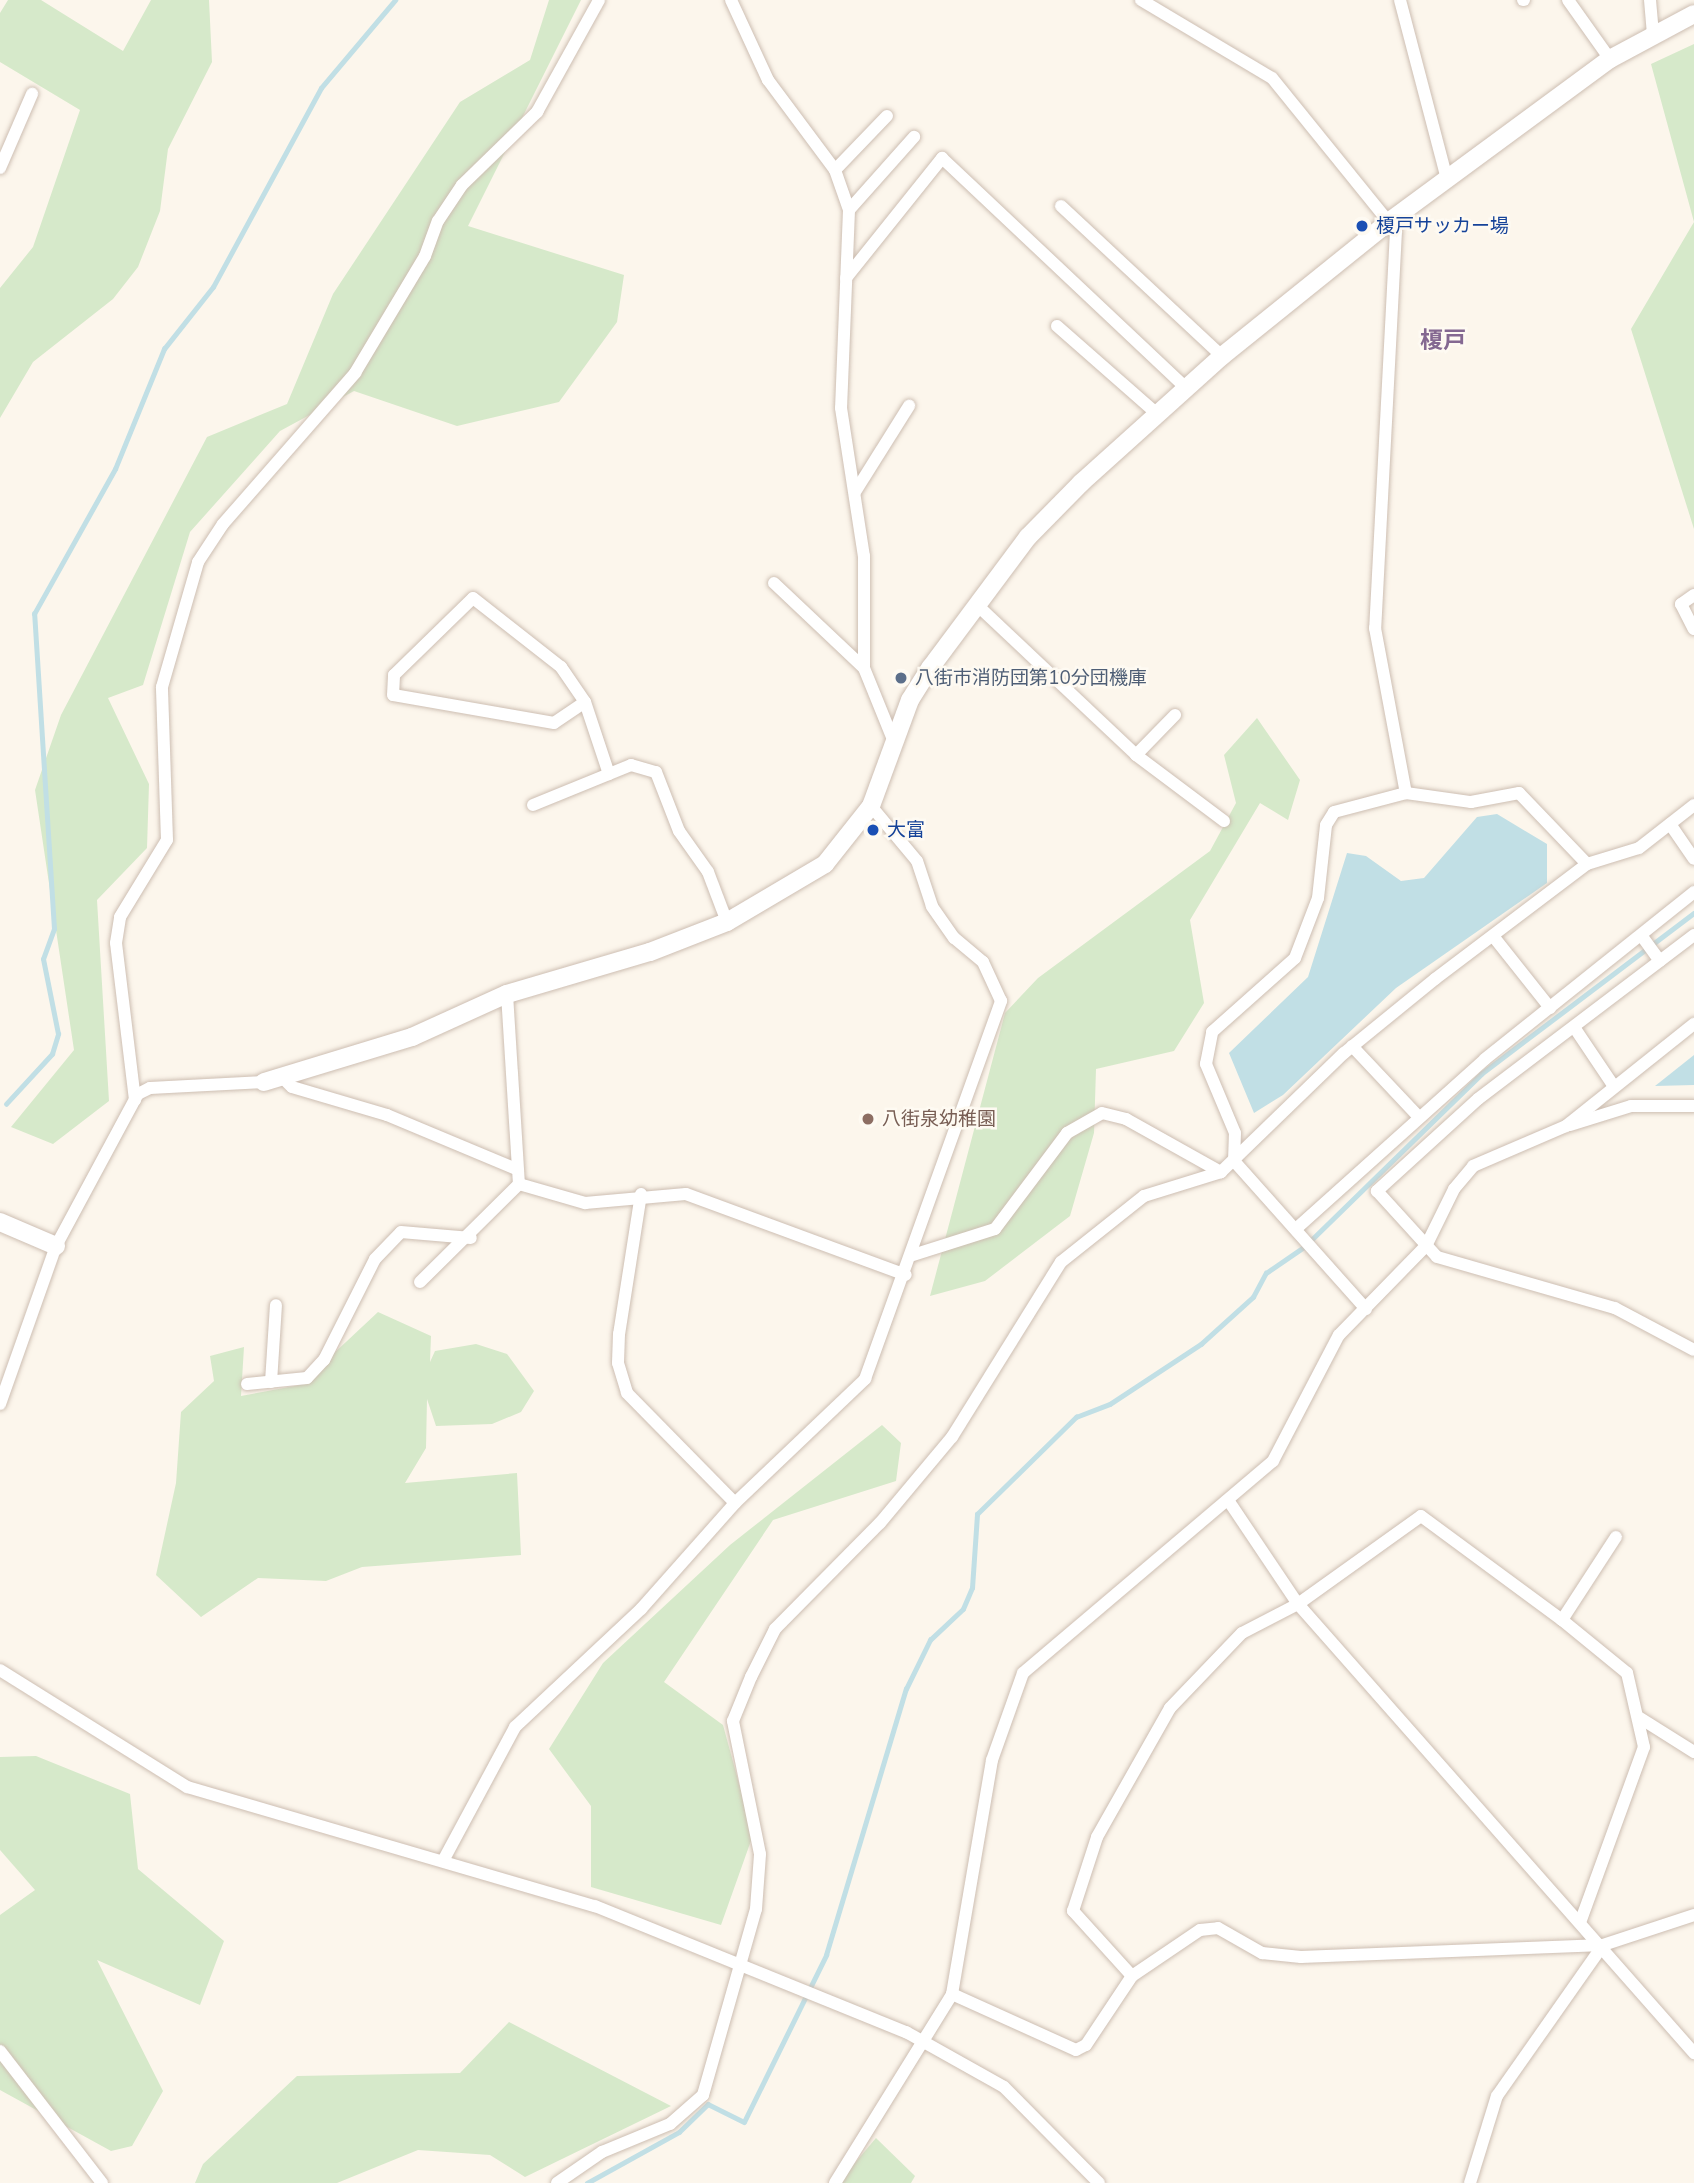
<!DOCTYPE html>
<html>
<head>
<meta charset="utf-8">
<style>
	body { margin:0 }
	#map { position:relative; width:1694px; height:2183px; overflow:hidden; background:#fcf6ec; font-family:Mulish,"Noto Sans JP",sans-serif }
	div>[style] { position:absolute }
	[style*='--x'] { left:calc(var(--x)*1px); top:calc(var(--y)*1px); width:calc(var(--w)*1px); rotate:calc(var(--a)*1deg) }
	.green>* { inset:0; background:#d6e9ca }
	.water>* { inset:0; background:#c1dfe5 }
	.stream>* { height:4.5px; margin:-2.25px; padding:0 2.25px; transform-origin:2.25px; border-radius:2.25px; background:#c1dfe5 }
	.roads { filter:drop-shadow(0 0 2px #cdbeb2) drop-shadow(0 0 2px #cdbeb2) }
	.street>* { height:12px; margin:-6px; padding:0 6px; transform-origin:6px; border-radius:6px; background:#fff }
	.secondary>* { height:18px; margin:-9px; padding:0 9px; transform-origin:9px; border-radius:9px; background:#fff }
	.dots>* { width:19px; height:19px; translate:-50% -50%; box-sizing:border-box; border:4px solid #fefaf2; border-radius:50% }
	span { translate:-50% -50%; white-space:nowrap; text-align:center; line-height:1.15; -webkit-text-stroke:5px #fefaf2; paint-order:stroke }
	.transit-label { font-size:19px; color:#164399 }
	.left { translate:0 -50%; text-align:left }
	.service-label { font-size:19px; color:#4e5e75 }
	.education-label { font-size:19px; color:#785e54 }
	.quarter-label { font-size:23px; color:#846891; font-weight:700 }
</style>
</head>
<body>
<div id="map">
	<div class="green">
		<i style="clip-path:polygon(8px 0,41px 0,123px 51px,151px 0,209px 0,212px 62px,168px 149px,160px 211px,138px 267px,113px 299px,33px 362px,0 418px,0 288px,33px 247px,80px 110px,0 62px,0 13px)"></i>
		<i style="clip-path:polygon(549px 0,581px 0,468px 226px,624px 275px,617px 322px,559px 402px,457px 426px,354px 391px,280px 431px,190px 532px,143px 685px,108px 698px,149px 784px,147px 848px,97px 900px,109px 1101px,53px 1144px,11px 1127px,74px 1050px,35px 790px,61px 715px,207px 437px,287px 404px,333px 294px,460px 102px,530px 60px)"></i>
		<i style="clip-path:polygon(1694px 44px,1694px 529px,1631px 329px,1694px 222px,1651px 64px)"></i>
		<i style="clip-path:polygon(1257px 718px,1300px 780px,1288px 820px,1260px 803px,1190px 920px,1204px 1003px,1174px 1051px,1096px 1069px,1094px 1133px,1070px 1216px,985px 1281px,930px 1296px,1005px 1013px,1038px 978px,1210px 851px,1236px 803px,1224px 755px)"></i>
		<i style="clip-path:polygon(378px 1312px,431px 1336px,430px 1362px,435px 1351px,476px 1344px,507px 1354px,534px 1391px,521px 1412px,492px 1424px,436px 1426px,427px 1399px,426px 1448px,405px 1483px,517px 1473px,521px 1555px,362px 1567px,326px 1581px,258px 1578px,201px 1617px,156px 1575px,176px 1483px,181px 1412px,214px 1381px,210px 1356px,244px 1347px,241px 1396px,300px 1385px)"></i>
		<i style="clip-path:polygon(882px 1425px,901px 1443px,896px 1481px,773px 1520px,664px 1682px,723px 1725px,753px 1835px,721px 1925px,591px 1887px,591px 1806px,549px 1749px,603px 1663px,730px 1545px)"></i>
		<i style="clip-path:polygon(36px 1756px,130px 1794px,138px 1869px,224px 1941px,200px 2005px,97px 1960px,163px 2091px,132px 2146px,111px 2151px,0 2090px,0 1915px,35px 1890px,0 1850px,0 1757px)"></i>
		<i style="clip-path:polygon(509px 2022px,671px 2106px,525px 2177px,490px 2155px,418px 2150px,337px 2183px,195px 2183px,203px 2164px,297px 2076px,460px 2073px)"></i>
		<i style="clip-path:polygon(876px 2138px,915px 2176px,911px 2183px,838px 2183px)"></i>
	</div>
	<div class="water">
		<i style="clip-path:polygon(1497px 814px,1547px 844px,1547px 883px,1396px 988px,1283px 1095px,1254px 1113px,1229px 1053px,1308px 977px,1347px 853px,1366px 856px,1401px 881px,1424px 878px,1477px 817px)"></i>
		<i style="clip-path:polygon(1694px 1055px,1694px 1085px,1655px 1086px)"></i>
	</div>
	<div class="stream">
		<i style="--x:6;--y:1104;--w:68;--a:-47.4"></i>
		<i style="--x:52;--y:1054;--w:21;--a:-73"></i>
		<i style="--x:58;--y:1034;--w:76;--a:-101.3"></i>
		<i style="--x:43;--y:959;--w:32;--a:-70"></i>
		<i style="--x:54;--y:929;--w:316;--a:-93.6"></i>
		<i style="--x:34;--y:614;--w:166;--a:-60.8"></i>
		<i style="--x:115;--y:469;--w:130;--a:-67.8"></i>
		<i style="--x:164;--y:349;--w:79;--a:-51.7"></i>
		<i style="--x:213;--y:287;--w:226;--a:-61.5"></i>
		<i style="--x:321;--y:88;--w:115;--a:-49.9"></i>
		<i style="--x:587;--y:2183;--w:105;--a:-29"></i>
		<i style="--x:679;--y:2132;--w:40;--a:-44"></i>
		<i style="--x:708;--y:2104;--w:40;--a:26.6"></i>
		<i style="--x:744;--y:2122;--w:186;--a:-63.8"></i>
		<i style="--x:826;--y:1955;--w:278;--a:-73.3"></i>
		<i style="--x:906;--y:1689;--w:55;--a:-63.9"></i>
		<i style="--x:930;--y:1640;--w:45;--a:-43.2"></i>
		<i style="--x:963;--y:1609;--w:23;--a:-67"></i>
		<i style="--x:972;--y:1588;--w:74;--a:-86.1"></i>
		<i style="--x:977;--y:1514;--w:139;--a:-44.4"></i>
		<i style="--x:1076;--y:1417;--w:36;--a:-21"></i>
		<i style="--x:1110;--y:1404;--w:109;--a:-33.4"></i>
		<i style="--x:1201;--y:1344;--w:70;--a:-42.1"></i>
		<i style="--x:1253;--y:1297;--w:27;--a:-62"></i>
		<i style="--x:1266;--y:1273;--w:46;--a:-34.4"></i>
		<i style="--x:1304;--y:1247;--w:248;--a:-44.3"></i>
		<i style="--x:1481;--y:1074;--w:267;--a:-37.1"></i>
	</div>
	<div class="roads">
		<div class="street">
			<i style="--x:731;--y:0;--w:88;--a:65.2"></i>
			<i style="--x:768;--y:80;--w:112;--a:53.3"></i>
			<i style="--x:835;--y:170;--w:42;--a:70.7"></i>
			<i style="--x:849;--y:210;--w:198;--a:92.3"></i>
			<i style="--x:841;--y:408;--w:150;--a:81.2"></i>
			<i style="--x:864;--y:556;--w:112;--a:90"></i>
			<i style="--x:864;--y:668;--w:80;--a:67.9"></i>
			<i style="--x:1141;--y:0;--w:152;--a:30.8"></i>
			<i style="--x:1272;--y:78;--w:197;--a:51"></i>
			<i style="--x:1396;--y:231;--w:398;--a:93"></i>
			<i style="--x:1375;--y:628;--w:168;--a:79.4"></i>
			<i style="--x:1400;--y:0;--w:185;--a:75.3"></i>
			<i style="--x:1523;--y:0;--w:1;--a:0"></i>
			<i style="--x:1568;--y:0;--w:72;--a:54.6"></i>
			<i style="--x:1650;--y:0;--w:32;--a:85"></i>
			<i style="--x:0;--y:168;--w:81;--a:-66.6"></i>
			<i style="--x:835;--y:170;--w:75;--a:-46.1"></i>
			<i style="--x:1061;--y:206;--w:220;--a:43"></i>
			<i style="--x:849;--y:210;--w:98;--a:-48.3"></i>
			<i style="--x:846;--y:278;--w:154;--a:-51.3"></i>
			<i style="--x:942;--y:158;--w:337;--a:43.3"></i>
			<i style="--x:1057;--y:326;--w:133;--a:41.3"></i>
			<i style="--x:855;--y:492;--w:102;--a:-57.9"></i>
			<i style="--x:774;--y:583;--w:124;--a:43.4"></i>
			<i style="--x:1694;--y:595;--w:16;--a:145"></i>
			<i style="--x:1681;--y:604;--w:28;--a:63"></i>
			<i style="--x:976;--y:604;--w:220;--a:43.3"></i>
			<i style="--x:1136;--y:755;--w:110;--a:36.9"></i>
			<i style="--x:585;--y:702;--w:37;--a:146"></i>
			<i style="--x:554;--y:723;--w:163;--a:-170.1"></i>
			<i style="--x:393;--y:695;--w:20;--a:-87"></i>
			<i style="--x:394;--y:675;--w:110;--a:-44.3"></i>
			<i style="--x:473;--y:598;--w:112;--a:38.1"></i>
			<i style="--x:561;--y:667;--w:42;--a:55.6"></i>
			<i style="--x:585;--y:702;--w:76;--a:71.6"></i>
			<i style="--x:1136;--y:755;--w:56;--a:-45.7"></i>
			<i style="--x:533;--y:805;--w:106;--a:-22.2"></i>
			<i style="--x:631;--y:765;--w:26;--a:16"></i>
			<i style="--x:656;--y:772;--w:63;--a:68.7"></i>
			<i style="--x:679;--y:831;--w:50;--a:54.7"></i>
			<i style="--x:708;--y:872;--w:53;--a:69.2"></i>
			<i style="--x:1670;--y:824;--w:42;--a:55.6"></i>
			<i style="--x:1641;--y:935;--w:32;--a:54"></i>
			<i style="--x:1694;--y:935;--w:271;--a:142.8"></i>
			<i style="--x:1478;--y:1099;--w:137;--a:137.7"></i>
			<i style="--x:1377;--y:1191;--w:89;--a:47.7"></i>
			<i style="--x:1437;--y:1257;--w:185;--a:16"></i>
			<i style="--x:1615;--y:1308;--w:89;--a:28"></i>
			<i style="--x:1493;--y:936;--w:92;--a:51.6"></i>
			<i style="--x:507;--y:994;--w:190;--a:86.4"></i>
			<i style="--x:519;--y:1184;--w:69;--a:16.1"></i>
			<i style="--x:585;--y:1203;--w:101;--a:-5.1"></i>
			<i style="--x:686;--y:1194;--w:234;--a:20.2"></i>
			<i style="--x:1574;--y:1027;--w:70;--a:56.1"></i>
			<i style="--x:1352;--y:1046;--w:98;--a:46.7"></i>
			<i style="--x:282;--y:1077;--w:14;--a:45"></i>
			<i style="--x:292;--y:1087;--w:99;--a:16.4"></i>
			<i style="--x:387;--y:1115;--w:140;--a:22.7"></i>
			<i style="--x:135;--y:1100;--w:158;--a:-96.9"></i>
			<i style="--x:116;--y:943;--w:26;--a:-81"></i>
			<i style="--x:120;--y:917;--w:90;--a:-58.6"></i>
			<i style="--x:167;--y:840;--w:153;--a:-91.9"></i>
			<i style="--x:162;--y:687;--w:130;--a:-73.9"></i>
			<i style="--x:198;--y:562;--w:45;--a:-56.7"></i>
			<i style="--x:223;--y:524;--w:201;--a:-48.8"></i>
			<i style="--x:355;--y:373;--w:136;--a:-59.1"></i>
			<i style="--x:425;--y:256;--w:37;--a:-70"></i>
			<i style="--x:438;--y:221;--w:43;--a:-56.3"></i>
			<i style="--x:462;--y:185;--w:105;--a:-44.2"></i>
			<i style="--x:537;--y:112;--w:128;--a:-61"></i>
			<i style="--x:1570;--y:1125;--w:64;--a:-17.3"></i>
			<i style="--x:1631;--y:1106;--w:63;--a:0"></i>
			<i style="--x:641;--y:1194;--w:142;--a:98.9"></i>
			<i style="--x:619;--y:1334;--w:29;--a:92"></i>
			<i style="--x:618;--y:1363;--w:31;--a:73"></i>
			<i style="--x:627;--y:1393;--w:154;--a:45.5"></i>
			<i style="--x:1298;--y:1227;--w:251;--a:-41.9"></i>
			<i style="--x:1485;--y:1059;--w:268;--a:-38.6"></i>
			<i style="--x:913;--y:1255;--w:86;--a:-17.6"></i>
			<i style="--x:995;--y:1229;--w:120;--a:-53.1"></i>
			<i style="--x:1067;--y:1133;--w:40;--a:-29.7"></i>
			<i style="--x:1102;--y:1113;--w:25;--a:14"></i>
			<i style="--x:1126;--y:1119;--w:109;--a:29.2"></i>
			<i style="--x:420;--y:1282;--w:139;--a:-44.7"></i>
			<i style="--x:1366;--y:1309;--w:198;--a:-131.7"></i>
			<i style="--x:1234;--y:1161;--w:28;--a:-88"></i>
			<i style="--x:1235;--y:1133;--w:75;--a:-112.8"></i>
			<i style="--x:1206;--y:1064;--w:33;--a:-79"></i>
			<i style="--x:1212;--y:1032;--w:111;--a:-41.7"></i>
			<i style="--x:1295;--y:958;--w:64;--a:-69"></i>
			<i style="--x:1318;--y:898;--w:73;--a:-83.7"></i>
			<i style="--x:1326;--y:825;--w:15;--a:-58"></i>
			<i style="--x:1334;--y:812;--w:74;--a:-14.8"></i>
			<i style="--x:1406;--y:793;--w:66;--a:7.9"></i>
			<i style="--x:1471;--y:802;--w:49;--a:-10.6"></i>
			<i style="--x:1519;--y:793;--w:98;--a:46.2"></i>
			<i style="--x:271;--y:1382;--w:77;--a:-86.3"></i>
			<i style="--x:247;--y:1384;--w:60;--a:-5.7"></i>
			<i style="--x:307;--y:1378;--w:25;--a:-47"></i>
			<i style="--x:324;--y:1360;--w:113;--a:-63.2"></i>
			<i style="--x:375;--y:1259;--w:37;--a:-46"></i>
			<i style="--x:401;--y:1232;--w:70;--a:4.9"></i>
			<i style="--x:0;--y:1404;--w:168;--a:-70.5"></i>
			<i style="--x:56;--y:1246;--w:173;--a:-61.7"></i>
			<i style="--x:138;--y:1094;--w:13;--a:-27"></i>
			<i style="--x:150;--y:1088;--w:114;--a:-3"></i>
			<i style="--x:1228;--y:1500;--w:125;--a:56.1"></i>
			<i style="--x:1298;--y:1604;--w:599;--a:48.59"></i>
			<i style="--x:0;--y:1670;--w:221;--a:32"></i>
			<i style="--x:187;--y:1787;--w:425;--a:16.3"></i>
			<i style="--x:595;--y:1906;--w:336;--a:22.1"></i>
			<i style="--x:906;--y:2032;--w:112;--a:29.3"></i>
			<i style="--x:1004;--y:2087;--w:135;--a:45.3"></i>
			<i style="--x:1640;--y:1718;--w:64;--a:32.2"></i>
			<i style="--x:444;--y:1859;--w:150;--a:-61.7"></i>
			<i style="--x:515;--y:1727;--w:173;--a:-43.1"></i>
			<i style="--x:641;--y:1609;--w:142;--a:-48.4"></i>
			<i style="--x:735;--y:1503;--w:180;--a:-43.6"></i>
			<i style="--x:865;--y:1379;--w:402;--a:-70.2"></i>
			<i style="--x:1001;--y:1001;--w:43;--a:-114.8"></i>
			<i style="--x:983;--y:962;--w:38;--a:-140"></i>
			<i style="--x:954;--y:938;--w:39;--a:-125"></i>
			<i style="--x:932;--y:906;--w:47;--a:-108.4"></i>
			<i style="--x:917;--y:861;--w:72;--a:-129.9"></i>
			<i style="--x:1581;--y:1920;--w:184;--a:-70"></i>
			<i style="--x:1644;--y:1747;--w:76;--a:-102.9"></i>
			<i style="--x:1627;--y:1673;--w:84;--a:-140.8"></i>
			<i style="--x:1562;--y:1620;--w:99;--a:-57"></i>
			<i style="--x:1132;--y:1976;--w:88;--a:-132.2"></i>
			<i style="--x:1073;--y:1911;--w:78;--a:-72"></i>
			<i style="--x:1097;--y:1837;--w:148;--a:-60.5"></i>
			<i style="--x:1170;--y:1708;--w:104;--a:-46.2"></i>
			<i style="--x:1242;--y:1633;--w:63;--a:-27.4"></i>
			<i style="--x:1298;--y:1604;--w:151;--a:-35.6"></i>
			<i style="--x:1421;--y:1516;--w:175;--a:36.4"></i>
			<i style="--x:952;--y:1994;--w:136;--a:24.3"></i>
			<i style="--x:1076;--y:2050;--w:11;--a:-27"></i>
			<i style="--x:1086;--y:2045;--w:83;--a:-56.3"></i>
			<i style="--x:1132;--y:1976;--w:82;--a:-34.1"></i>
			<i style="--x:1200;--y:1930;--w:18;--a:-6"></i>
			<i style="--x:1218;--y:1928;--w:51;--a:29.6"></i>
			<i style="--x:1262;--y:1953;--w:39;--a:6"></i>
			<i style="--x:1301;--y:1957;--w:302;--a:-2.3"></i>
			<i style="--x:1603;--y:1945;--w:96;--a:-18.2"></i>
			<i style="--x:0;--y:2051;--w:167;--a:52.3"></i>
			<i style="--x:557;--y:2183;--w:55;--a:-34.6"></i>
			<i style="--x:602;--y:2152;--w:74;--a:-22.4"></i>
			<i style="--x:670;--y:2124;--w:44;--a:-41.3"></i>
			<i style="--x:703;--y:2095;--w:193;--a:-74.1"></i>
			<i style="--x:756;--y:1909;--w:55;--a:-85.8"></i>
			<i style="--x:760;--y:1854;--w:136;--a:-101.5"></i>
			<i style="--x:733;--y:1721;--w:48;--a:-67.8"></i>
			<i style="--x:751;--y:1677;--w:54;--a:-63.4"></i>
			<i style="--x:775;--y:1629;--w:149;--a:-45.3"></i>
			<i style="--x:880;--y:1523;--w:112;--a:-50.1"></i>
			<i style="--x:952;--y:1437;--w:206;--a:-58.1"></i>
			<i style="--x:1061;--y:1262;--w:106;--a:-38.5"></i>
			<i style="--x:1144;--y:1196;--w:81;--a:-17.3"></i>
			<i style="--x:1221;--y:1172;--w:171;--a:-44.1"></i>
			<i style="--x:1344;--y:1053;--w:117;--a:-39.1"></i>
			<i style="--x:1435;--y:979;--w:191;--a:-37.1"></i>
			<i style="--x:1587;--y:864;--w:54;--a:-17.1"></i>
			<i style="--x:1639;--y:848;--w:70;--a:-38"></i>
			<i style="--x:835;--y:2183;--w:222;--a:-58.2"></i>
			<i style="--x:952;--y:1994;--w:237;--a:-80.3"></i>
			<i style="--x:992;--y:1760;--w:92;--a:-70.4"></i>
			<i style="--x:1023;--y:1673;--w:328;--a:-40.3"></i>
			<i style="--x:1273;--y:1461;--w:142;--a:-62.4"></i>
			<i style="--x:1339;--y:1335;--w:124;--a:-45.7"></i>
			<i style="--x:1426;--y:1246;--w:64;--a:-63.8"></i>
			<i style="--x:1454;--y:1189;--w:30;--a:-50"></i>
			<i style="--x:1473;--y:1166;--w:101;--a:-23.3"></i>
			<i style="--x:1566;--y:1126;--w:164;--a:-38.6"></i>
			<i style="--x:1470;--y:2183;--w:91;--a:-72.8"></i>
			<i style="--x:1497;--y:2096;--w:184;--a:-54.9"></i>
		</div>
		<div class="secondary">
			<i style="--x:264;--y:1082;--w:155;--a:-16.9"></i>
			<i style="--x:412;--y:1037;--w:104;--a:-24.4"></i>
			<i style="--x:507;--y:994;--w:149;--a:-16.4"></i>
			<i style="--x:650;--y:952;--w:83;--a:-21.3"></i>
			<i style="--x:727;--y:922;--w:114;--a:-30.6"></i>
			<i style="--x:825;--y:864;--w:74;--a:-51.6"></i>
			<i style="--x:871;--y:806;--w:113;--a:-69.8"></i>
			<i style="--x:910;--y:700;--w:39;--a:-58"></i>
			<i style="--x:931;--y:667;--w:162;--a:-53.3"></i>
			<i style="--x:1028;--y:537;--w:76;--a:-45.5"></i>
			<i style="--x:1081;--y:483;--w:190;--a:-42"></i>
			<i style="--x:1222;--y:356;--w:216;--a:-38.8"></i>
			<i style="--x:1390;--y:221;--w:273;--a:-36.4"></i>
			<i style="--x:1610;--y:59;--w:95;--a:-28.2"></i>
			<i style="--x:0;--y:1222;--w:61;--a:23.2"></i>
		</div>
	</div>
	<div class="dots">
		<i style="left:1362px;top:226px;background:#1a4fb4"></i>
		<i style="left:901px;top:678px;background:#5c6f8a"></i>
		<i style="left:873px;top:830px;background:#1a4fb4"></i>
		<i style="left:868px;top:1119px;background:#8d6e63"></i>
	</div>
	<div class="transit-label">
		<span class="left" style="left:1376px;top:226px">榎戸サッカー場</span>
		<span class="left" style="left:887px;top:830px">大富</span>
	</div>
	<div class="service-label">
		<span class="left" style="left:915px;top:678px">八街市消防団第10分団機庫</span>
	</div>
	<div class="education-label">
		<span class="left" style="left:882px;top:1119px">八街泉幼稚園</span>
	</div>
	<div class="quarter-label">
		<span style="left:1443px;top:340px">榎戸</span>
	</div>
</div>
</body>
</html>
